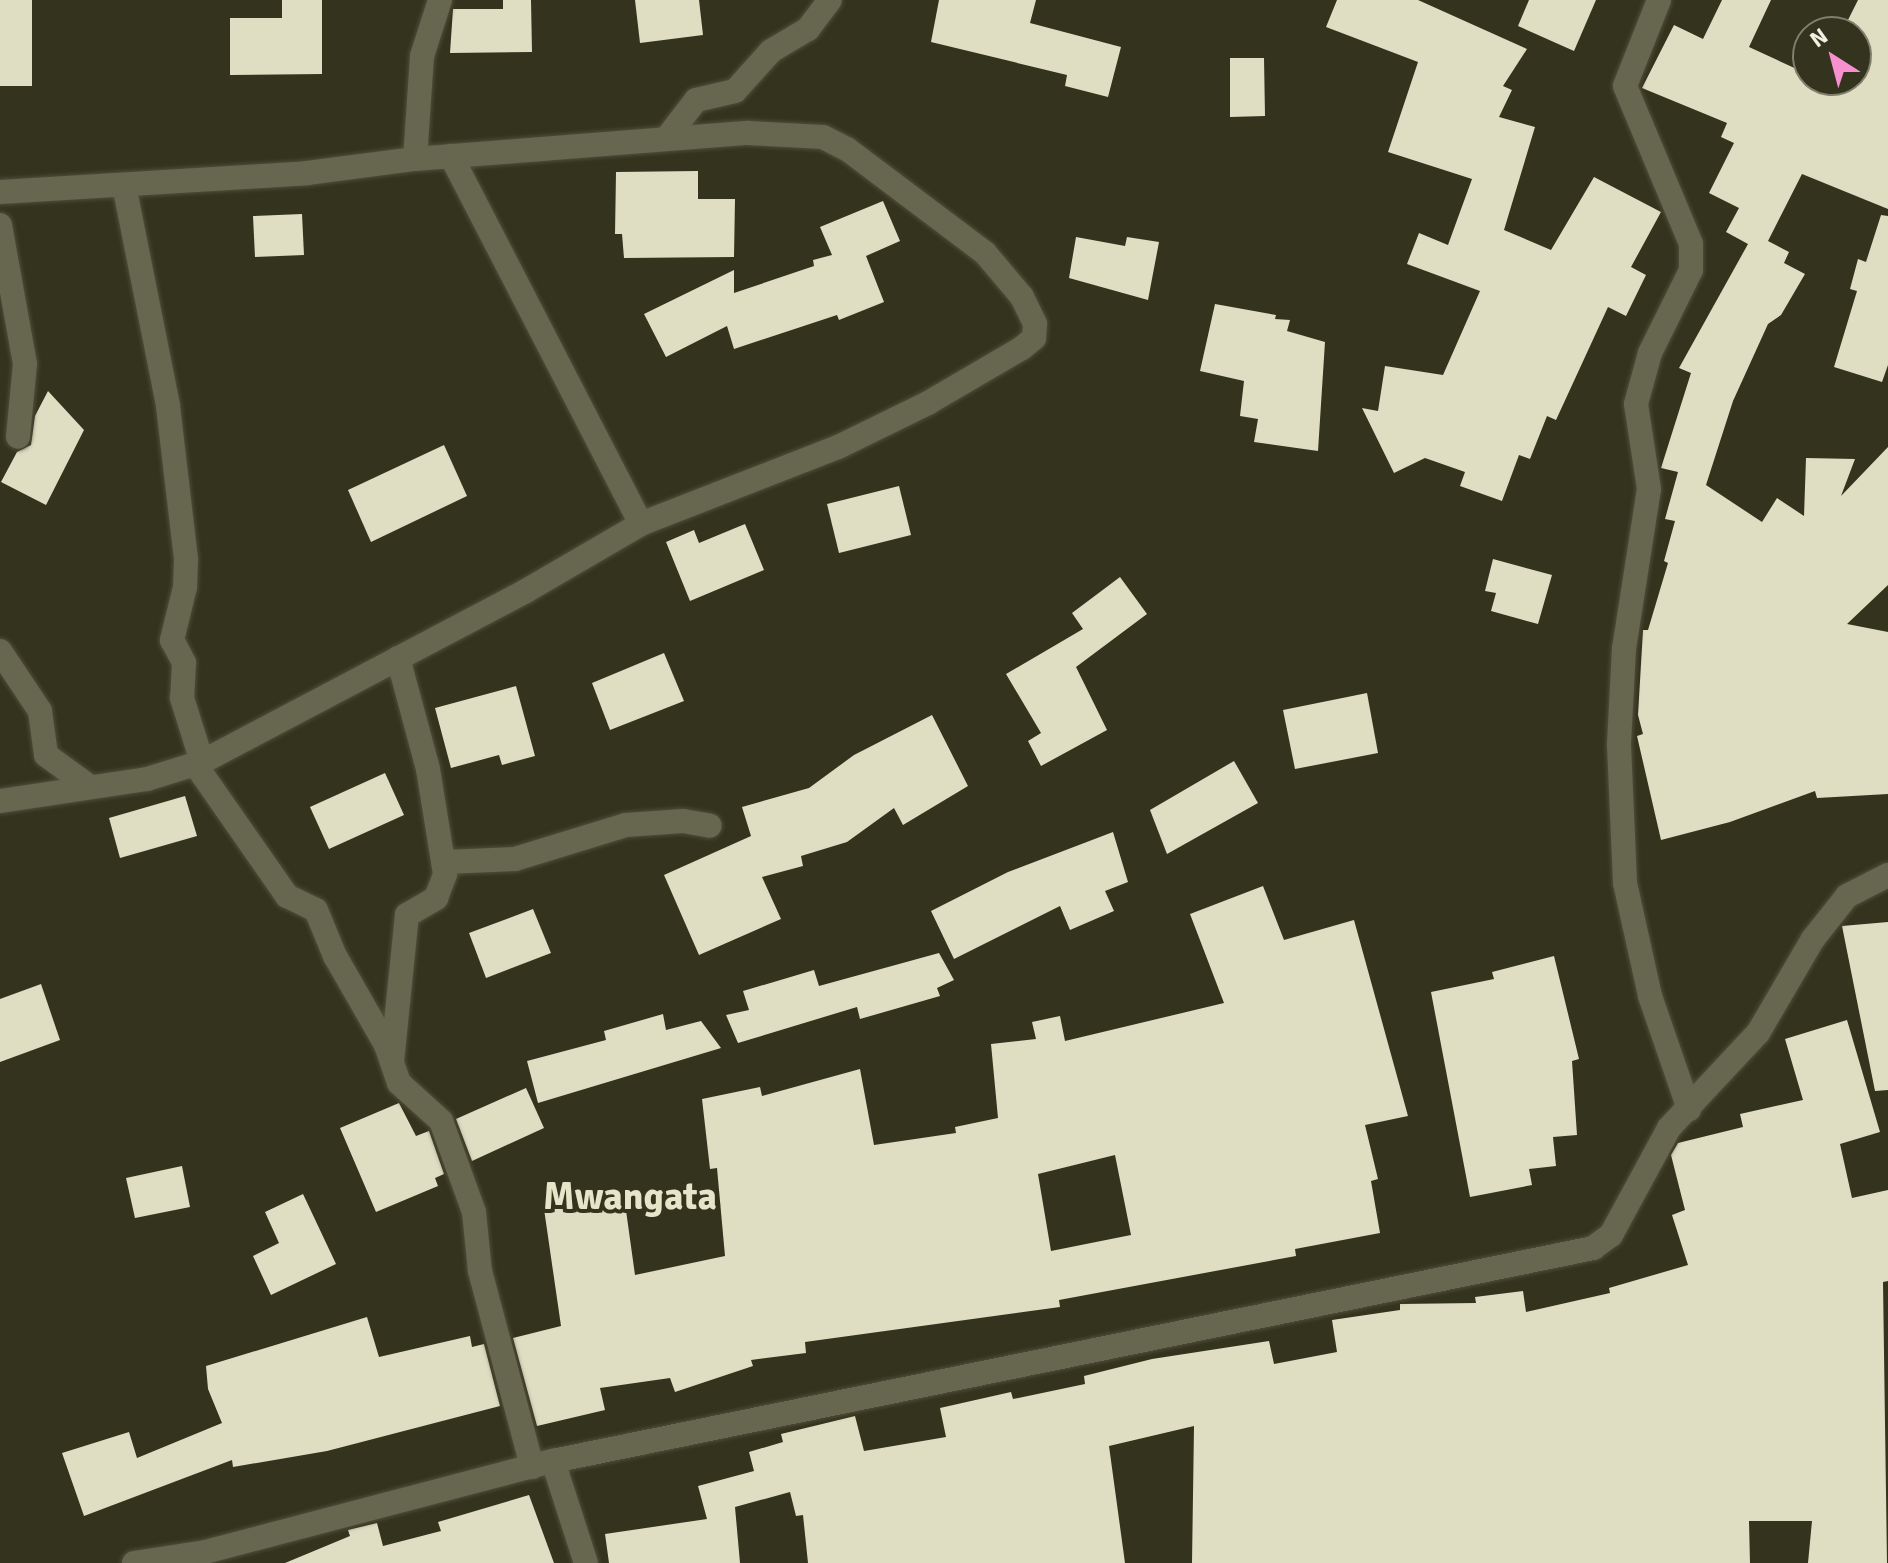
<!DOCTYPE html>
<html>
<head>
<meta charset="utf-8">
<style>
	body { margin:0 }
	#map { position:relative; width:1888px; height:1563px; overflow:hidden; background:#34331d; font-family:Signika,sans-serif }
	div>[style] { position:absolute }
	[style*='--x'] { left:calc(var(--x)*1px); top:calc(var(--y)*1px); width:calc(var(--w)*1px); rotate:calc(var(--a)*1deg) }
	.building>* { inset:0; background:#dfdec3 }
	.roads { filter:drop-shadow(0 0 2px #4f4e3b) drop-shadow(0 0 2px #4f4e3b) }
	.street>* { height:24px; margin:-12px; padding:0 12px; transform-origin:12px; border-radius:12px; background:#67664f }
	span { translate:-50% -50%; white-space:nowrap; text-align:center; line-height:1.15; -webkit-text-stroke:8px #34331d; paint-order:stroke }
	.district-label { font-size:38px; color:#e6e5ca; font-weight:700 }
	.north { position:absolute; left:1792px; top:16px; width:80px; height:80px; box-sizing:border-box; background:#34331d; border:2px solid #7f7f6c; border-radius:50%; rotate:324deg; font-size:22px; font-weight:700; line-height:32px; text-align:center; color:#f0f0e3 }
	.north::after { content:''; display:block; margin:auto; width:28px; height:36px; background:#f790ce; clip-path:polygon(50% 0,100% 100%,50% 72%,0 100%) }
</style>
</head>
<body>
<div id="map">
	<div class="building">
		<i style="clip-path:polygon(0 0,32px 0,32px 86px,0 86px)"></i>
		<i style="clip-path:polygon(282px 0,322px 0,322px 74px,230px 75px,230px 18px,282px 18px)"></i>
		<i style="clip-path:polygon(503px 0,531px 0,532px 52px,450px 53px,453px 9px,503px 9px)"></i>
		<i style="clip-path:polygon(635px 0,699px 0,703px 35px,640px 43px)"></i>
		<i style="clip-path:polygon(939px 0,1036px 0,1030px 23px,1121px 47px,1108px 97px,1065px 86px,1067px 75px,931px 42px)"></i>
		<i style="clip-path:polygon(1337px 0,1418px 0,1527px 49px,1503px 86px,1512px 90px,1499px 117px,1535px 127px,1504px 230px,1551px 250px,1594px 177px,1661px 212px,1631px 267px,1646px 275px,1626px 316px,1608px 307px,1556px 420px,1547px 416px,1530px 459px,1519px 455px,1502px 501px,1460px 486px,1465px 472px,1425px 458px,1394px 473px,1362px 408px,1378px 411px,1385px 366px,1443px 375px,1480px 291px,1407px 264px,1419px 233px,1448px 245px,1472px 179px,1388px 152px,1418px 62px,1326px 27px)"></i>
		<i style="clip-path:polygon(1529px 0,1596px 0,1574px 51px,1518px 26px)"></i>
		<i style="clip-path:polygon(1722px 0,1771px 0,1749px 47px,1801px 71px,1808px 55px,1808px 80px,1856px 80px,1856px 32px,1818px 32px,1825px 17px,1845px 26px,1858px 0,1888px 0,1888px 209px,1802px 174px,1768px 241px,1789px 252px,1784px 263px,1805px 274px,1781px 315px,1768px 324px,1733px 401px,1706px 485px,1762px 522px,1777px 498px,1804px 516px,1806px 458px,1855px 459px,1841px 496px,1888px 447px,1888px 585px,1847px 624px,1888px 632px,1888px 794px,1817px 798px,1815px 791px,1730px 822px,1661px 840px,1637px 736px,1643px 734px,1638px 715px,1643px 630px,1648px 630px,1668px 563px,1664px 561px,1675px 521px,1665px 519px,1678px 472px,1661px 468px,1691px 373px,1679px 368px,1748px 244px,1726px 232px,1739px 208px,1709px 193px,1734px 143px,1721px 137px,1727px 123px,1642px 88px,1674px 25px,1703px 39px)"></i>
		<i style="clip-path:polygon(1230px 58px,1264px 58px,1265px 116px,1230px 117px)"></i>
		<i style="clip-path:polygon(698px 171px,698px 199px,735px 199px,734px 257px,624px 258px,622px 234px,615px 234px,616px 172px)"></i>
		<i style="clip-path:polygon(883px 201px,900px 241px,866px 256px,884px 302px,839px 320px,837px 315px,734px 349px,727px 326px,666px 357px,644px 314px,734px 270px,734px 293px,814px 266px,813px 260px,832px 255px,820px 227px)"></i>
		<i style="clip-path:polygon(302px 214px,304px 255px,255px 257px,253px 216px)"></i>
		<i style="clip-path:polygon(1881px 215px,1888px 216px,1888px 365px,1882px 382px,1834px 367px,1857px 291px,1850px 289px,1858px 259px,1866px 262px)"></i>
		<i style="clip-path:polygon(1076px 237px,1125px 246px,1127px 237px,1159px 242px,1148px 300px,1069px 278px)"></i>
		<i style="clip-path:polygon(1215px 304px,1276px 315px,1275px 319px,1290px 320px,1287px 331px,1325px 342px,1318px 451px,1254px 442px,1258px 419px,1240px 416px,1244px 381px,1200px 371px)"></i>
		<i style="clip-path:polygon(48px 391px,84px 430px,46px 505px,1px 482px,17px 452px,31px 445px,35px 416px)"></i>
		<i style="clip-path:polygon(444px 445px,467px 496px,371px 542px,348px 490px)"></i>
		<i style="clip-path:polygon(899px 486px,911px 535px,839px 553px,827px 504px)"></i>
		<i style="clip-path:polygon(745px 524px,764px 570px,690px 601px,666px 542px,694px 530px,699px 543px)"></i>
		<i style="clip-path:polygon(1493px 559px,1552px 575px,1538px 624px,1491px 611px,1496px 593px,1485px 591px)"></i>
		<i style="clip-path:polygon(1120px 577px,1147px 614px,1076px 667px,1107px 730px,1041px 766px,1028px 741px,1041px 733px,1006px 674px,1083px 629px,1072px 613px)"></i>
		<i style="clip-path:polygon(664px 653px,684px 701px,610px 730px,592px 683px)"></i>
		<i style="clip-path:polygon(516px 686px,535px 756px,502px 765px,499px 755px,451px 768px,435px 708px)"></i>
		<i style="clip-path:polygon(1367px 693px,1378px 753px,1295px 769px,1283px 710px)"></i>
		<i style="clip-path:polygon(932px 715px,968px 786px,903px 825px,894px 808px,847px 842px,801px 856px,803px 866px,762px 877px,781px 919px,699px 955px,664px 875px,751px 836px,742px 807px,809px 788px,854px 755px)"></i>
		<i style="clip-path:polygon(1234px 761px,1258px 803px,1167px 854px,1150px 810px)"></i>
		<i style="clip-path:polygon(385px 773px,404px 815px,329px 849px,310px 807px)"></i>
		<i style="clip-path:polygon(185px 796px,197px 836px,120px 858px,109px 818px)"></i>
		<i style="clip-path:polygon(1113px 832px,1128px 882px,1105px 891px,1114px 911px,1070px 930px,1060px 906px,954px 959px,931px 911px,1008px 872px)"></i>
		<i style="clip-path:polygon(evenodd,1263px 886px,1284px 940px,1354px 920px,1408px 1116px,1365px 1125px,1378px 1179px,1371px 1181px,1380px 1233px,1295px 1249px,1296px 1256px,1059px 1300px,1060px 1307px,805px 1342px,806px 1353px,751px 1360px,753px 1366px,675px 1392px,670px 1378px,600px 1388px,605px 1410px,537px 1426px,513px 1338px,561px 1326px,544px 1209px,624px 1196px,635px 1275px,725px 1256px,717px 1168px,710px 1169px,702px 1099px,760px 1087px,762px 1096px,860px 1069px,874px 1145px,956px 1133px,955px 1127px,998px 1118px,991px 1044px,1036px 1039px,1032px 1022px,1060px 1016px,1065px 1041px,1224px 1003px,1190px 914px,1263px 886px,1115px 1155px,1131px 1235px,1051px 1251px,1038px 1174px,1115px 1155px)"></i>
		<i style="clip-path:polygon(533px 909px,551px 953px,486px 978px,469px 933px)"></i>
		<i style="clip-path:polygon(1888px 922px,1888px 1090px,1875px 1091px,1842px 926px)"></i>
		<i style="clip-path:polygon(939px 953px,954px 980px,937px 988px,940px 996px,860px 1019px,857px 1007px,738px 1043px,726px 1015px,749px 1010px,743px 991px,814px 970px,819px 986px)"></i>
		<i style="clip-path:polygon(1554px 956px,1579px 1059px,1572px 1061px,1577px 1135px,1553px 1137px,1556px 1166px,1529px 1169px,1532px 1185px,1470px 1197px,1431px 992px,1494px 979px,1492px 972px)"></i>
		<i style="clip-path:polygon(41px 984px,60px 1040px,0 1062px,0 999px)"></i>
		<i style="clip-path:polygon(663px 1014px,666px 1030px,701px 1021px,721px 1048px,538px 1103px,527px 1061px,606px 1040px,604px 1031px)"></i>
		<i style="clip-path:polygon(1847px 1020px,1880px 1132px,1840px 1144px,1852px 1198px,1888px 1190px,1888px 1281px,1883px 1282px,1887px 1563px,1808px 1563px,1812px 1521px,1749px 1521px,1750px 1563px,1192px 1563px,1194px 1426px,1109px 1446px,1125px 1563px,808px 1563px,803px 1515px,796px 1516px,790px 1492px,735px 1507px,740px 1563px,609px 1563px,605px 1534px,707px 1519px,698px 1486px,754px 1471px,749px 1452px,783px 1442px,781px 1434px,855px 1416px,864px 1451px,946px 1437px,940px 1408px,1011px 1392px,1013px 1399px,1085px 1384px,1084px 1376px,1152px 1359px,1269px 1341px,1274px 1364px,1337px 1352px,1332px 1320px,1400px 1310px,1400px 1304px,1476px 1303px,1475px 1297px,1523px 1291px,1526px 1312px,1610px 1293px,1609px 1288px,1688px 1265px,1672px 1215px,1685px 1210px,1671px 1155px,1678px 1143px,1743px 1127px,1740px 1114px,1803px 1100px,1785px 1039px)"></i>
		<i style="clip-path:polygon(526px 1088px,544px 1128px,472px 1161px,456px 1119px)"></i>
		<i style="clip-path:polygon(399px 1103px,416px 1136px,429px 1131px,444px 1174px,435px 1178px,438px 1186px,376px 1212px,340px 1128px)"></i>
		<i style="clip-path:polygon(182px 1166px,190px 1207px,135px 1218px,126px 1178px)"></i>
		<i style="clip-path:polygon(303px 1194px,336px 1264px,271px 1295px,253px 1256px,279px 1243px,265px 1212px)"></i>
		<i style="clip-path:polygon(367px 1317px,379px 1357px,470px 1336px,472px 1347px,484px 1344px,500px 1406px,327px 1451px,233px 1467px,232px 1460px,84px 1516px,62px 1453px,129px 1432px,137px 1458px,222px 1423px,208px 1389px,206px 1366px)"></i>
		<i style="clip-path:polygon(529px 1495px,554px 1563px,285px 1563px,350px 1536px,348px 1530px,377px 1523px,383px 1546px,441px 1531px,438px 1522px)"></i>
	</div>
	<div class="roads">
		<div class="street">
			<i style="--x:1659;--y:0;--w:92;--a:111.6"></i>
			<i style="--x:1625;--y:86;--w:171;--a:67.3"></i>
			<i style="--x:1691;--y:244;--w:26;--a:90"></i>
			<i style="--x:1691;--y:270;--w:93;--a:116.3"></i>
			<i style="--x:1650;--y:353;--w:53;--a:105.4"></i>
			<i style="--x:1636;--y:404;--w:86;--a:81.3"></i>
			<i style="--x:1649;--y:489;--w:161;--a:98.9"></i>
			<i style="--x:1624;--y:648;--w:97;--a:93"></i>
			<i style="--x:1619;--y:745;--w:138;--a:87.5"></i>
			<i style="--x:1625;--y:883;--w:116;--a:77.5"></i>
			<i style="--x:1650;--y:996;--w:120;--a:71"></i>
			<i style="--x:666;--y:139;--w:49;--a:-52.4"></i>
			<i style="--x:696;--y:100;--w:40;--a:-13"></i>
			<i style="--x:735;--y:91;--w:54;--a:-48"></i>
			<i style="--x:771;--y:51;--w:43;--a:-30.7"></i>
			<i style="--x:808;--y:29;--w:36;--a:-53"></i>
			<i style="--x:451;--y:156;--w:414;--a:62.7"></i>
			<i style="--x:415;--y:159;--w:103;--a:-86.1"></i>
			<i style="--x:422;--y:56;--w:59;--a:-72.2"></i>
			<i style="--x:124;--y:185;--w:225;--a:78.7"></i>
			<i style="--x:168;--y:406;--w:154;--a:83.3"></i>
			<i style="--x:186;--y:559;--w:28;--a:92"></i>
			<i style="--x:185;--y:587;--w:55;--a:103.8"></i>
			<i style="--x:172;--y:640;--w:26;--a:62"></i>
			<i style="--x:184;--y:663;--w:35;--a:93"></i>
			<i style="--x:182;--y:698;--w:67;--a:72.6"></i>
			<i style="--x:0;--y:192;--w:308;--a:-3.5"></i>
			<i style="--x:307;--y:173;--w:109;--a:-7.4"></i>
			<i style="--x:415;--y:159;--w:334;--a:-4.5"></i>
			<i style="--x:748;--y:133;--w:75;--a:3.1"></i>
			<i style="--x:823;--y:137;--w:27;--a:27"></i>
			<i style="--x:847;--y:149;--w:173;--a:37"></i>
			<i style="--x:985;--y:253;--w:57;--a:49.9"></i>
			<i style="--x:1022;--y:297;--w:30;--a:64"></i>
			<i style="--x:1035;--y:324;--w:14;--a:94"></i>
			<i style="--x:1034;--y:338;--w:16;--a:140"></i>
			<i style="--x:1022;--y:348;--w:109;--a:149.7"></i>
			<i style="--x:928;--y:403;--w:100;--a:153.9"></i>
			<i style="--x:838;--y:447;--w:212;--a:158.7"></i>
			<i style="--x:641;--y:524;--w:133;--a:149.8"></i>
			<i style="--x:526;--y:591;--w:366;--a:152.2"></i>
			<i style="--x:202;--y:762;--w:58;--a:162.8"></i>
			<i style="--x:147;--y:779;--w:149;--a:171.5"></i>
			<i style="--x:0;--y:225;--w:141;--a:79.8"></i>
			<i style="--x:25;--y:364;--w:73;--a:95.5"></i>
			<i style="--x:0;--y:651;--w:72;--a:56.3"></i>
			<i style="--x:40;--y:711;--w:44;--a:82.2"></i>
			<i style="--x:46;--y:755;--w:54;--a:36"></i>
			<i style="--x:195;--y:764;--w:161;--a:55.1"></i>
			<i style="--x:287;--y:896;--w:32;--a:26"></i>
			<i style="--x:316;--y:910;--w:50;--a:67.6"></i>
			<i style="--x:335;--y:956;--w:103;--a:60.2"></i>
			<i style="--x:386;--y:1045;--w:40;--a:71.1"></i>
			<i style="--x:399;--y:1083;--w:57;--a:42.1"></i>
			<i style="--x:441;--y:1121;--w:97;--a:70.1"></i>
			<i style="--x:474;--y:1212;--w:59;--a:84.2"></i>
			<i style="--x:480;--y:1271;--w:203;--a:75.1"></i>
			<i style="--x:446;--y:862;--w:69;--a:-2.5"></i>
			<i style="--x:515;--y:859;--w:116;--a:-17"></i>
			<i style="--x:626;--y:825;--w:57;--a:-4"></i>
			<i style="--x:683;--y:821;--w:27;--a:10"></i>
			<i style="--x:392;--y:1062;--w:148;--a:-84.2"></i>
			<i style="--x:407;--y:915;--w:34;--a:-30"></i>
			<i style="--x:436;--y:898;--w:26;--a:-69"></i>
			<i style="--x:445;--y:874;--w:106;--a:-99.2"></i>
			<i style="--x:428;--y:769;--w:115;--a:-105.1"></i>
			<i style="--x:553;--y:1461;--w:107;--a:72.1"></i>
			<i style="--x:134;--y:1563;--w:72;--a:-8.8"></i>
			<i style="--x:205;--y:1552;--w:360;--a:-14.7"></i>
			<i style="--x:553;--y:1461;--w:1062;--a:-11.57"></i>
			<i style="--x:1593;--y:1248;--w:22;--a:-36"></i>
			<i style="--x:1611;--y:1235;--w:122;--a:-61.5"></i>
			<i style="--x:1669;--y:1128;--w:130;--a:-46.9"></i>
			<i style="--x:1758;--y:1033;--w:109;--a:-59.7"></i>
			<i style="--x:1813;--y:939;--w:55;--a:-51.7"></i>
			<i style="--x:1847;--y:896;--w:46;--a:-27.1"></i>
		</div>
	</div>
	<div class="district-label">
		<span style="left:630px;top:1197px">Mwangata</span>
	</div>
	<div class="north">N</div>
</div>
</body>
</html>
